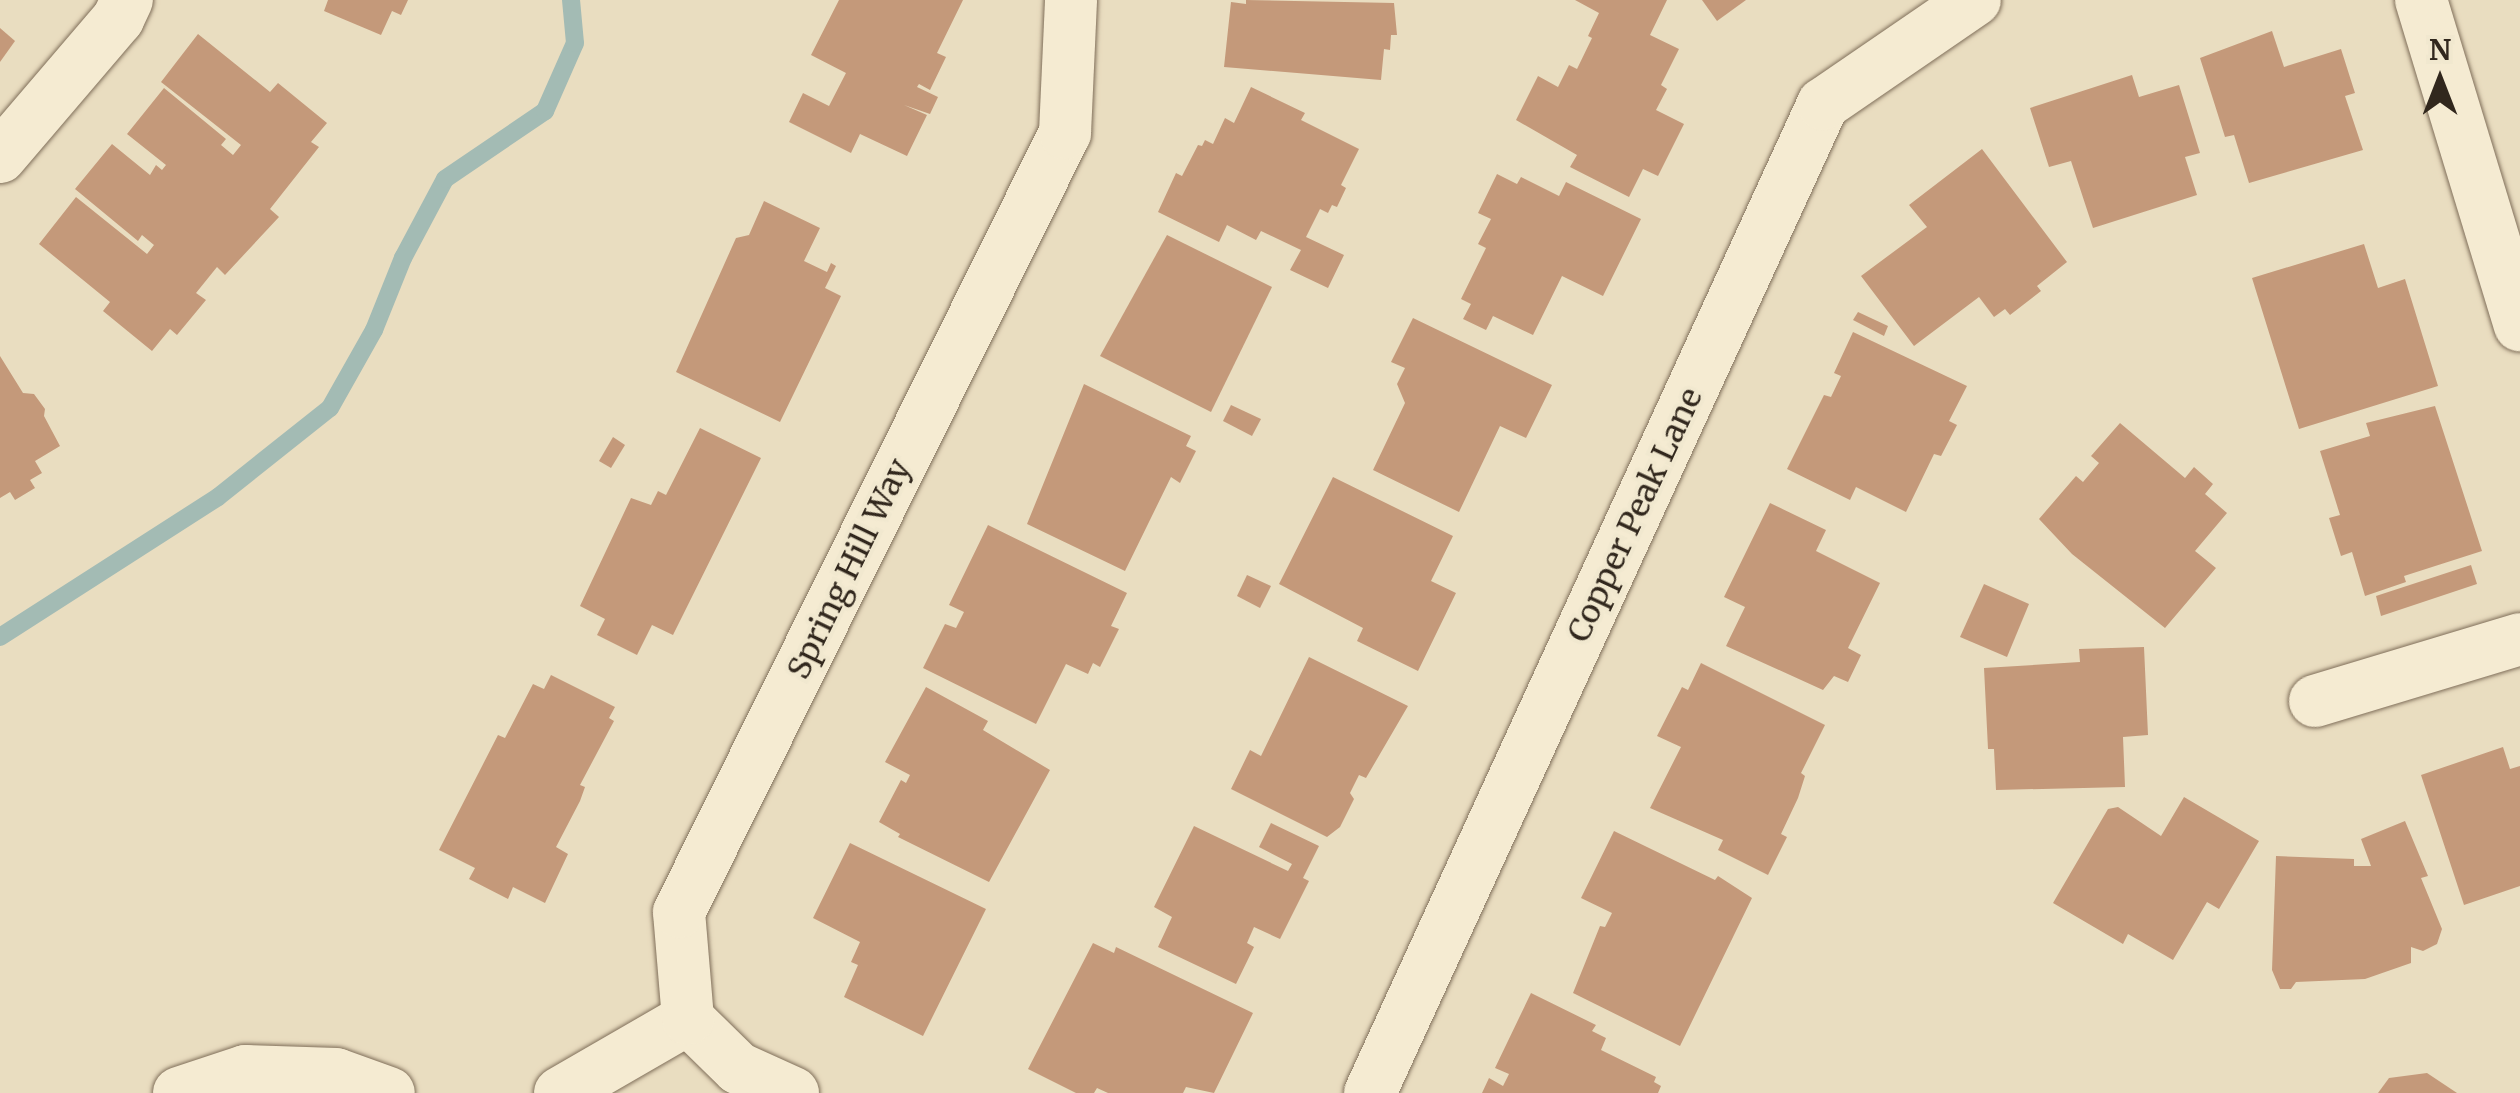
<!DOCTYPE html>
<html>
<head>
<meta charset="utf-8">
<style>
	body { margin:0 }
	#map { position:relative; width:2520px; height:1093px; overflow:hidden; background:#e9ddc0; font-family:Merriweather,serif }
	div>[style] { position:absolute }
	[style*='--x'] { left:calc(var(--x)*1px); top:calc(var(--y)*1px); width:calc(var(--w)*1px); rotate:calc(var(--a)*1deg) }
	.stream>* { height:18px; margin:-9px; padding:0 9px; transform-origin:9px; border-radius:9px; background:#a3bbb4 }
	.building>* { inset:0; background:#c4997a }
	.roads { filter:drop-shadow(0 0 2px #806f5a) drop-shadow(0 0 2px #806f5a) }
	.street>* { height:52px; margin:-26px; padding:0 26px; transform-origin:26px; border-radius:26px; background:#f5ebd2 }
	span { translate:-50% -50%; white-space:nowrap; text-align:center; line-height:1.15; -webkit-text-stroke:8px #f1e8cf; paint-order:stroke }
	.street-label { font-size:32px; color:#31271d }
	.north { position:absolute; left:2390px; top:30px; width:100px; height:100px; -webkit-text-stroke:8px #f1e8cf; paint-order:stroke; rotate:0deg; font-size:28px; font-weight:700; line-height:40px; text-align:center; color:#31271d }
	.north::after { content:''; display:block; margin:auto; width:35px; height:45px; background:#31271d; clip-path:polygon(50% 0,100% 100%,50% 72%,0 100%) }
</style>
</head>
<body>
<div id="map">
	<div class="stream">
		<i style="--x:0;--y:637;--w:259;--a:-32.7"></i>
		<i style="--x:218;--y:497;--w:143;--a:-38.5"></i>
		<i style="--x:330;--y:408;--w:90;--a:-60.6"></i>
		<i style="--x:374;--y:330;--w:78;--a:-68.1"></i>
		<i style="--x:403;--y:258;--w:89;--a:-62"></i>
		<i style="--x:445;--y:179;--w:121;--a:-34.2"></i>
		<i style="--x:545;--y:111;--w:74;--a:-66.2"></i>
		<i style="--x:575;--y:43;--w:43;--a:-95.3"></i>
	</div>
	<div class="building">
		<i style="clip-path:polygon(328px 0,408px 0,401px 15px,392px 11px,381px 35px,324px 11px)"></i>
		<i style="clip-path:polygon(839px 0,963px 0,937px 53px,946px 57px,930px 90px,919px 84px,917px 87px,938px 97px,930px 114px,904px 105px,927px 115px,907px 156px,860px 134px,851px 153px,789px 122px,803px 93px,829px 106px,846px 73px,811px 55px)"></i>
		<i style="clip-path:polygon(1246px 0,1394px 3px,1397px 35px,1391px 35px,1390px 50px,1384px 49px,1381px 80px,1224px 67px,1231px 2px,1246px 4px)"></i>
		<i style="clip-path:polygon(1575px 0,1667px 0,1650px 35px,1679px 49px,1661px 85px,1667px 89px,1656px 110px,1684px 124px,1658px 176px,1643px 169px,1629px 197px,1570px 167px,1577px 155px,1516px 120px,1538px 76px,1558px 87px,1569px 65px,1577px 69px,1592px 38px,1588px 36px,1599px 13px)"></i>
		<i style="clip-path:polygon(1702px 0,1746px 0,1717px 21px)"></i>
		<i style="clip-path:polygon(0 28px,15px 41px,0 62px)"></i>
		<i style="clip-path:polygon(2272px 31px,2284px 67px,2341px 49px,2355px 93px,2345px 96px,2363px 150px,2249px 183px,2234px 135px,2225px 137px,2200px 58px)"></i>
		<i style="clip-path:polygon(198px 34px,270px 92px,278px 83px,327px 123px,311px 142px,319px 147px,270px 209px,279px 217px,225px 275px,217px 267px,196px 293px,206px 300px,177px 335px,170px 329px,152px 351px,103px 311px,110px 302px,39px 244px,76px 197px,147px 254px,154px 245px,142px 235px,138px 241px,75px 189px,112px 144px,150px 175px,156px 165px,162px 170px,166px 165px,127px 134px,164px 88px,226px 139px,221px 145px,233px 155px,241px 145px,161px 82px)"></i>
		<i style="clip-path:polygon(2132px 75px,2139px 97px,2179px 85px,2200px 153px,2185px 157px,2197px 195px,2093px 228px,2071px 161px,2049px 167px,2030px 108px)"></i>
		<i style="clip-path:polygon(1251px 87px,1305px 113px,1301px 120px,1359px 149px,1341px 185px,1346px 188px,1337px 207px,1332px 205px,1328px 213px,1320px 209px,1306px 237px,1344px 255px,1328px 288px,1290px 270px,1301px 250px,1261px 231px,1256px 240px,1227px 225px,1219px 242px,1158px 212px,1176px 173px,1182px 176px,1198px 145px,1202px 146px,1205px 140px,1213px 144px,1225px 118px,1234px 123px)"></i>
		<i style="clip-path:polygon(1982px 149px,2067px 262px,2037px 286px,2041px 291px,2010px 315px,2005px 309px,1994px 317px,1979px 297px,1914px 346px,1861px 276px,1927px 227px,1909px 205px)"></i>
		<i style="clip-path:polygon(1497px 174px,1517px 184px,1521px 177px,1559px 196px,1566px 182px,1641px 219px,1603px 296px,1562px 276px,1533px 335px,1493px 316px,1486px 330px,1463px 319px,1471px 304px,1461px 299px,1486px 248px,1478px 244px,1491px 219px,1478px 213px)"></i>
		<i style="clip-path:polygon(764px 201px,820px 228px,804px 261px,827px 272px,831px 263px,836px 266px,825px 288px,841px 296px,780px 422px,676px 372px,736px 238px,749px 235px)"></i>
		<i style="clip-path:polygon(1167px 235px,1272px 287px,1211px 412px,1100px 356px)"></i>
		<i style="clip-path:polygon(2364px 244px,2378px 288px,2405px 279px,2438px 386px,2299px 429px,2252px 278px)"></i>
		<i style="clip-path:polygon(1858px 312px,1888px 326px,1884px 336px,1853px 320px)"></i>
		<i style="clip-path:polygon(1413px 318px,1552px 385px,1526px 438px,1500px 426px,1459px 512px,1373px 470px,1405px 403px,1397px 384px,1405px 368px,1391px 362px)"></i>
		<i style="clip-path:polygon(1853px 332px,1967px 386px,1949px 421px,1957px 425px,1941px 456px,1934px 454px,1906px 512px,1856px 487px,1850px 500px,1787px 469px,1824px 395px,1831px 397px,1841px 376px,1834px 373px)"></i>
		<i style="clip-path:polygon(0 356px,23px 393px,34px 394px,45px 409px,44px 416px,60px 446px,35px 461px,42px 473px,30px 480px,35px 488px,15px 500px,10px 492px,0 498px)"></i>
		<i style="clip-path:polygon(1084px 384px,1191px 436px,1186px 446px,1196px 451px,1180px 483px,1171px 477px,1125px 571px,1027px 524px)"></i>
		<i style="clip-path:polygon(1231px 405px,1261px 419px,1252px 436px,1223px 421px)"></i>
		<i style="clip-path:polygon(2435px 406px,2482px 551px,2404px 576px,2406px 582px,2365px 596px,2352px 552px,2341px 556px,2329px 518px,2340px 515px,2320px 451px,2370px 436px,2366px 423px)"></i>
		<i style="clip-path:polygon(2120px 423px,2185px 478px,2194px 467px,2213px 484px,2205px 494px,2227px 513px,2195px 551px,2216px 568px,2165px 628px,2072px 554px,2039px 519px,2076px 476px,2083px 482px,2099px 463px,2091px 456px)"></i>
		<i style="clip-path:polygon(700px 428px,761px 458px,673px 635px,652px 625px,637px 655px,597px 635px,605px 619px,580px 606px,631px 498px,651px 505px,658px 491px,666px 495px)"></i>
		<i style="clip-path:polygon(613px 437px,625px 445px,611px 468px,599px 461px)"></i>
		<i style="clip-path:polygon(1333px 477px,1453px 536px,1431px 581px,1456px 593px,1418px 671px,1357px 641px,1363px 628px,1279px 584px)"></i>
		<i style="clip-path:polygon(1770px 503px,1826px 530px,1816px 551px,1880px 583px,1848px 648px,1861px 655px,1848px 682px,1834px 676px,1823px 690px,1726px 646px,1745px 607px,1724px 597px)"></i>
		<i style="clip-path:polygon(988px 525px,1127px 593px,1111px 626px,1119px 629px,1100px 667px,1093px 663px,1088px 674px,1066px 664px,1036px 724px,923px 668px,945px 624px,956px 628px,964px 612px,949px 605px)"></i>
		<i style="clip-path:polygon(2471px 565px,2477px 584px,2381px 616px,2376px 596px)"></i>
		<i style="clip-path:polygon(1247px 575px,1271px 586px,1260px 608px,1237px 596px)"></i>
		<i style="clip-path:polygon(1984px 584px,2029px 604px,2007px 657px,1960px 637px)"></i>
		<i style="clip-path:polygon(2144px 647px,2148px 735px,2123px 737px,2125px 787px,1996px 790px,1994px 749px,1988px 749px,1984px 668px,2080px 662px,2079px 649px)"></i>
		<i style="clip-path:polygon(1309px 657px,1408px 706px,1366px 778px,1359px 775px,1350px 793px,1354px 799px,1340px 827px,1327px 837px,1231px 789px,1250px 750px,1261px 756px)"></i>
		<i style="clip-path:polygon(1701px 663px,1825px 725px,1801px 773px,1805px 776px,1798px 798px,1781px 834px,1787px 837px,1768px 875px,1718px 850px,1723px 840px,1650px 808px,1681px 747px,1657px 736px,1682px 687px,1688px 690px)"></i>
		<i style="clip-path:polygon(551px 675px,615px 707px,609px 718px,614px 721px,580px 785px,585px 787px,580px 801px,556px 847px,568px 854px,545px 903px,513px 887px,508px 899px,469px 879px,475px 868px,439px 850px,498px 735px,505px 738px,533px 684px,544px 689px)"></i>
		<i style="clip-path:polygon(926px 687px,988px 721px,983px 730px,1050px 770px,989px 882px,898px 837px,900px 834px,879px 822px,901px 780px,906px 783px,910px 775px,885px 762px)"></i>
		<i style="clip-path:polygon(2503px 747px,2510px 769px,2520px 766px,2520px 886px,2464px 905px,2421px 775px)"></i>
		<i style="clip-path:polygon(2184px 797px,2259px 841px,2219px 909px,2207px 902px,2173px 960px,2128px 934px,2123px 944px,2053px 903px,2108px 809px,2118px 807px,2161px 836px)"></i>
		<i style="clip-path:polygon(2405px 821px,2428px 876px,2421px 878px,2442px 929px,2437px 944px,2423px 951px,2411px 947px,2411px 963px,2365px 979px,2296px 982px,2291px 989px,2280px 989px,2272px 970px,2276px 856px,2354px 859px,2354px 866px,2371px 866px,2361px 839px)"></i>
		<i style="clip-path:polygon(1271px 823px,1319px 846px,1303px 878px,1309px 881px,1280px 939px,1254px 927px,1247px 943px,1254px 947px,1236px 984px,1158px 947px,1172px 917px,1154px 907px,1194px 826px,1288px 871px,1292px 864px,1259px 847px)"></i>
		<i style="clip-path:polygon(1614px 831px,1715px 880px,1718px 876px,1752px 898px,1680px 1046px,1573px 993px,1600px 926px,1605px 927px,1612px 913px,1581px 898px)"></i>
		<i style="clip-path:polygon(850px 843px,986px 909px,923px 1036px,844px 997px,858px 965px,851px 962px,860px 942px,813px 918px)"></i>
		<i style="clip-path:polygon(1093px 943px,1114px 953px,1116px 947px,1253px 1013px,1214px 1093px,1186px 1087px,1183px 1093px,1108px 1093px,1097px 1088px,1094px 1093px,1076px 1093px,1028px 1069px)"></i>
		<i style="clip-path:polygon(1531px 993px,1596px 1025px,1592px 1031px,1606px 1038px,1601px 1050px,1656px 1077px,1654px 1082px,1661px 1086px,1658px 1093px,1482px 1093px,1489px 1078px,1503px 1086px,1509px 1074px,1495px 1068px)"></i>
		<i style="clip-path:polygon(2427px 1073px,2457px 1093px,2378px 1093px,2389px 1078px)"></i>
	</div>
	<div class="roads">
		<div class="street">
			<i style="--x:2421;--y:0;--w:340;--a:73.1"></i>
			<i style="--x:0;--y:157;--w:182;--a:-49.5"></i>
			<i style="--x:118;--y:19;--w:21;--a:-65"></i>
			<i style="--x:2315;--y:701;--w:214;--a:-16.8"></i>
			<i style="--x:179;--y:1093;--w:70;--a:-18.4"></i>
			<i style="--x:245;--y:1071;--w:91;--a:1.9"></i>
			<i style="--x:336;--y:1074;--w:56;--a:19.7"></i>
			<i style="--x:560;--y:1093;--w:148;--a:-30"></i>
			<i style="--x:793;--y:1093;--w:60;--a:-155.6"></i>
			<i style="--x:738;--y:1068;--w:70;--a:-135.6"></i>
			<i style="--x:688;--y:1019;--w:107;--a:-94.8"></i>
			<i style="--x:679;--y:912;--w:869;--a:-63.64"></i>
			<i style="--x:1065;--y:133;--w:133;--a:-87.4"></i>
			<i style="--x:1370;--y:1093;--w:1088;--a:-65.39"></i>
			<i style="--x:1823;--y:104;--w:184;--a:-34.4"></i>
		</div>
	</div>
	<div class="street-label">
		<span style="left:1635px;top:515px;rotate:-65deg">Copper Peak Lane</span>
		<span style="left:849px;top:569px;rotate:-64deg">Spring Hill Way</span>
	</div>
	<div class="north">N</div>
</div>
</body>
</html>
